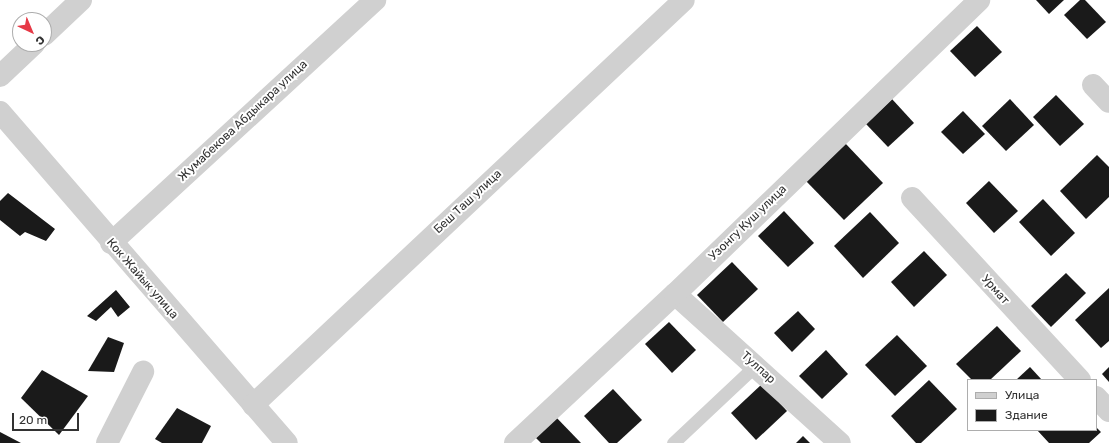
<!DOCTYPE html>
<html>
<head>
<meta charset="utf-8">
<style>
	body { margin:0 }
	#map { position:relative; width:1109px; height:443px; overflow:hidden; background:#fff; font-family:Rubik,sans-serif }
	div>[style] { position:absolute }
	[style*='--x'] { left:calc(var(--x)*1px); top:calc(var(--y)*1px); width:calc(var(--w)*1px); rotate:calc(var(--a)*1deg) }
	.building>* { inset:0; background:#1a1a1a }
	.service>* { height:13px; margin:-6.5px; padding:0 6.5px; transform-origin:6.5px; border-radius:6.5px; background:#d0d0d0 }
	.minor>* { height:22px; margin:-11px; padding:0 11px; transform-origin:11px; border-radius:11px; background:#d0d0d0 }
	span { translate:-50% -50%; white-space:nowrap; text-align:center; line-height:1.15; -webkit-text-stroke:4px #fff; paint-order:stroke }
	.street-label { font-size:12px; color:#333 }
	.legend { position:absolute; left:967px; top:379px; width:130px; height:52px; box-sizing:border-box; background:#fff; border:1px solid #adadad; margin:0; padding:5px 7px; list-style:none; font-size:12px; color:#333 }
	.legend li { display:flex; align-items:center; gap:8px; height:20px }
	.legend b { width:20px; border:1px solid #adadad }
	.north { position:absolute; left:12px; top:12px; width:40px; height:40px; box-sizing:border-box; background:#fff; border:1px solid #adadad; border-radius:50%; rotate:136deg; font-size:11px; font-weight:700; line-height:16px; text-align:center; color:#333 }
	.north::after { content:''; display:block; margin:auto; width:14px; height:18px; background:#e63946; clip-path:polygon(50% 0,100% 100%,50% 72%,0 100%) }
	.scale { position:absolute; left:12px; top:413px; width:67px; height:18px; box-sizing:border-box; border:2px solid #333; border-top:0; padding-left:5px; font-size:12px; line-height:14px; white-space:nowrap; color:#333; -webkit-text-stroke:3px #fff; paint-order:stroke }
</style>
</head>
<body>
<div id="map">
	<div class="building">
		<i style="clip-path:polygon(1036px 0,1064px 0,1049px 14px)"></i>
		<i style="clip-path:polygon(1080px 0,1085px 0,1106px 22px,1087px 39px,1064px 15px)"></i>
		<i style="clip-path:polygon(977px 26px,1002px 52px,975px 77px,950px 51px)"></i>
		<i style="clip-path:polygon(1056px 95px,1084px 124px,1060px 146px,1033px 117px)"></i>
		<i style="clip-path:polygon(892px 99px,914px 123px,888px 147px,866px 124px)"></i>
		<i style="clip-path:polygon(1010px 99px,1034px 125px,1006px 151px,982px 126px)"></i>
		<i style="clip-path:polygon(963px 111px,985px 134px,963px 154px,941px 132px)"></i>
		<i style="clip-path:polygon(845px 143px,883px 183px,844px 220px,806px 181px)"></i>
		<i style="clip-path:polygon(1097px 155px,1109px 167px,1109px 197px,1086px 219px,1060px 191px)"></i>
		<i style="clip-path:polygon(989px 181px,1018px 211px,994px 233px,966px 203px)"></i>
		<i style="clip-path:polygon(8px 193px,55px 229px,46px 241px,25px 232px,20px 236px,0 220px,0 201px)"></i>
		<i style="clip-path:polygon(1043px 199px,1075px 233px,1051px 256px,1019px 222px)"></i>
		<i style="clip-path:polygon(784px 211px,814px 243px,788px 267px,758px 236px)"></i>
		<i style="clip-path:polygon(870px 212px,899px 243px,863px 278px,834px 246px)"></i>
		<i style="clip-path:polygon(924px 251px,947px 275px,914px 307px,891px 282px)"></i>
		<i style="clip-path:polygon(732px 262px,758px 289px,723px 322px,697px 295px)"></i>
		<i style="clip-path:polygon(1066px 273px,1086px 293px,1051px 327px,1031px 306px)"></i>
		<i style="clip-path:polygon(1109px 288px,1109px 341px,1101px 348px,1075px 320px)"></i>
		<i style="clip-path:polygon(116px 290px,130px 307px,118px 317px,111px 307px,96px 321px,87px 316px)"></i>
		<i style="clip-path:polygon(798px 311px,815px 329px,792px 352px,774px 333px)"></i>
		<i style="clip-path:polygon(669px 322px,696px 350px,672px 373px,645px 344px)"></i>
		<i style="clip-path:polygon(997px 326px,1021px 351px,990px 380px,972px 380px,956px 364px)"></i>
		<i style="clip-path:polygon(897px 335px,927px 366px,895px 396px,865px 365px)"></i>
		<i style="clip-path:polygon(108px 337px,124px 343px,114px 372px,88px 371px)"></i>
		<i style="clip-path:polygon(826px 350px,848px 374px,822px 399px,799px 376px)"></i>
		<i style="clip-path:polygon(1030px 367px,1042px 380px,1016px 380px)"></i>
		<i style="clip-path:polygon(1109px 367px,1109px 382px,1102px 374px)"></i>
		<i style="clip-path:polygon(42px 370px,88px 396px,59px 435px,21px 398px)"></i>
		<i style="clip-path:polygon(929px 380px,957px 409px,921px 443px,916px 443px,891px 416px)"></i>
		<i style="clip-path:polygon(762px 384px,787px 411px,756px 440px,731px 413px)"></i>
		<i style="clip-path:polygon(613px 389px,642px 420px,617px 443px,609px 443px,584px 416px)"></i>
		<i style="clip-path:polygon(177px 408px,211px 426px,202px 443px,162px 443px,155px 439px)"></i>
		<i style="clip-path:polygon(553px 414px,581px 443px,541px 443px,532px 434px)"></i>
		<i style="clip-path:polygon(1096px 427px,1101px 432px,1089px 443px,1049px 443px,1037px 430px,1096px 430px)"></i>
		<i style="clip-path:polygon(0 432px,21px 443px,0 443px)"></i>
		<i style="clip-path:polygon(803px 436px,810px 443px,796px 443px)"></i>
	</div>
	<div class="service">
		<i style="--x:673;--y:443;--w:112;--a:-43.2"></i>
	</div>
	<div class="minor">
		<i style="--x:44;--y:35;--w:51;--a:-43.4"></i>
		<i style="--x:0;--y:76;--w:47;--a:-43.3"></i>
		<i style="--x:1093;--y:85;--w:23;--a:47"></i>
		<i style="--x:0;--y:112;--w:438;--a:49.1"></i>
		<i style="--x:912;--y:198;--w:248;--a:47.3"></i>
		<i style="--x:111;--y:243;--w:359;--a:-42.6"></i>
		<i style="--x:675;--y:294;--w:222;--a:42.1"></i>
		<i style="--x:1096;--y:397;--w:19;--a:47"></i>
		<i style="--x:253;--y:405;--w:591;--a:-43.22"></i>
		<i style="--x:107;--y:443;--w:80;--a:-63.1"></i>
		<i style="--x:515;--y:443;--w:219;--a:-43"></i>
		<i style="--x:675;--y:294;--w:423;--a:-44"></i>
	</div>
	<div class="street-label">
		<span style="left:243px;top:121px;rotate:-43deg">Жумабекова Абдыкара улица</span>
		<span style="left:468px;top:202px;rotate:-43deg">Беш Таш улица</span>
		<span style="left:748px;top:223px;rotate:-44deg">Узонгу Куш улица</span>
		<span style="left:142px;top:279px;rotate:49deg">Кок Жайык улица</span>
		<span style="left:995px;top:290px;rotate:48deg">Урмат</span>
		<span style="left:758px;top:368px;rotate:42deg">Тулпар</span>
	</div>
	<ul class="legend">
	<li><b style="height:5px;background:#d0d0d0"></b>Улица</li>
	<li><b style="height:11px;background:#1a1a1a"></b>Здание</li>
	</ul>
	<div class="north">С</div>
	<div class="scale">20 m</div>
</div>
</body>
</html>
